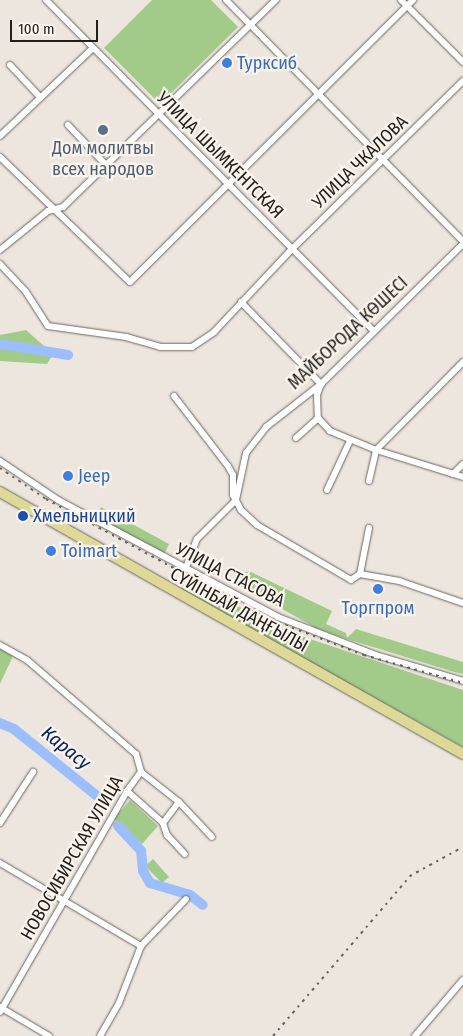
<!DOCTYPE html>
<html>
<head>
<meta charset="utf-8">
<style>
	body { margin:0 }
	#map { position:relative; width:463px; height:1036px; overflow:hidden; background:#ede6df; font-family:"Fira Sans Condensed",sans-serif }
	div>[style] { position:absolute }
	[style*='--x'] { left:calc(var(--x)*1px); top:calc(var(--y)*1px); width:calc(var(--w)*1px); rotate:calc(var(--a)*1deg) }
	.green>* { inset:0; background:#a2cb8a }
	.river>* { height:10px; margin:-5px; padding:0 5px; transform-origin:5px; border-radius:5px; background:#9cbefd }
	.roads { filter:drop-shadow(0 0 1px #6b665f) drop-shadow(0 0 1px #6b665f) }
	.minor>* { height:6px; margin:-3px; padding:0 3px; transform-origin:3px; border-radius:3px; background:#fff }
	.primary>* { height:10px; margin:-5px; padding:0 5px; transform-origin:5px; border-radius:5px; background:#ded997 }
	.rail>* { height:2px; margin-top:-1px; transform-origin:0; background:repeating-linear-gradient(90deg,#64605c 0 2.5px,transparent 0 7.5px) }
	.dots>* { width:14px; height:14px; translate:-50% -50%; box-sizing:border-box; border:2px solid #faf4ed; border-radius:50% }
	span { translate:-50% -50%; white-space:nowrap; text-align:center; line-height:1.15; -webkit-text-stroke:4.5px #faf4ed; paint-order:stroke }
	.shop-label { font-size:18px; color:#366cbe }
	.left { translate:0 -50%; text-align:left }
	.service-label { font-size:18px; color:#4e5e75 }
	.street-label { font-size:18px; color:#211f1c }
	.transit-label { font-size:18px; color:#164399 }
	.water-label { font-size:19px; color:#032264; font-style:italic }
	.scale { position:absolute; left:10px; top:20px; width:88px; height:22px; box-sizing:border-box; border:2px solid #211f1c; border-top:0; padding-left:6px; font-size:15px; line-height:18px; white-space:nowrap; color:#211f1c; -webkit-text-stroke:4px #faf4ed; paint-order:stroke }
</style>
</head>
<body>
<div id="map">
	<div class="green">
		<i style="clip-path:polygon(152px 0,211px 0,238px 27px,160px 104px,104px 48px)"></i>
		<i style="clip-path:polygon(26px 330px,53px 354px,47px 364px,0 361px,0 335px)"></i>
		<i style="clip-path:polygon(101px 507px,169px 544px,164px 555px,95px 518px)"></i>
		<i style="clip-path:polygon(249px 571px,332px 611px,326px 624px,346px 633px,347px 638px,356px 629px,463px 662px,463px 674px,454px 672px,347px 639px,316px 628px,232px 581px,235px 576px)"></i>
		<i style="clip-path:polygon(189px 581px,286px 631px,463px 690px,463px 747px,179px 589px)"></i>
		<i style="clip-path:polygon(0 648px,13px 656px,0 684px)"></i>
		<i style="clip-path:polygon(130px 800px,158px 826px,142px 844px,114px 819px)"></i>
		<i style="clip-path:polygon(153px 859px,169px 877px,162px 883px,145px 866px)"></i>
	</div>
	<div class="river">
		<i style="--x:0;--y:344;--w:69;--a:9.2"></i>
		<i style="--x:0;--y:723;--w:15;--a:23"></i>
		<i style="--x:14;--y:729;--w:119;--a:38.9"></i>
		<i style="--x:118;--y:826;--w:34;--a:47"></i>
		<i style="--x:141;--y:851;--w:20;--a:84"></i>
		<i style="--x:143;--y:871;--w:14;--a:60"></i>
		<i style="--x:150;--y:883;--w:42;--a:16.7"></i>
		<i style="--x:190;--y:895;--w:16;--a:38"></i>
	</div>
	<div class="roads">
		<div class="minor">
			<i style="--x:46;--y:0;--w:466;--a:45.3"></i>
			<i style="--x:226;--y:0;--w:338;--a:45.5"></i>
			<i style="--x:401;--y:0;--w:88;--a:45"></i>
			<i style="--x:10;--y:65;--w:44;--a:46.8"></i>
			<i style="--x:68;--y:125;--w:55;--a:46.5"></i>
			<i style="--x:0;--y:136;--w:128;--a:-43.4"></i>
			<i style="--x:0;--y:157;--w:180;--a:43.9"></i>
			<i style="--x:130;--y:282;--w:400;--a:-44.9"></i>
			<i style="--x:0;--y:250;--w:62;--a:-39.1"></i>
			<i style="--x:48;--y:211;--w:16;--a:-15"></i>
			<i style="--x:63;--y:207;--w:297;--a:-44.2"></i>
			<i style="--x:0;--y:264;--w:38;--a:47"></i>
			<i style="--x:26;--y:292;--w:40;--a:57.1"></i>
			<i style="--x:48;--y:326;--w:79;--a:8"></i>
			<i style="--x:126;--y:337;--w:35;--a:16"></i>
			<i style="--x:160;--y:347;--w:32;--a:0"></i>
			<i style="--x:192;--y:347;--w:27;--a:-34"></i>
			<i style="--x:214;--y:332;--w:114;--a:-46.8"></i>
			<i style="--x:292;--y:249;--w:240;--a:-44.5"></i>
			<i style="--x:241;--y:302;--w:115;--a:45.7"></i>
			<i style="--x:321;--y:384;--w:12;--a:110"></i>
			<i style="--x:317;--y:395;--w:23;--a:88"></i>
			<i style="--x:318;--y:418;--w:18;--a:47"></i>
			<i style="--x:330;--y:431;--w:50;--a:22.4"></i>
			<i style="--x:376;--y:450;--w:91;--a:17.2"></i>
			<i style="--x:174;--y:396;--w:88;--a:52.4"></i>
			<i style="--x:228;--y:466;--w:10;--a:61"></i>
			<i style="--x:233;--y:475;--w:20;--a:90"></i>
			<i style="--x:233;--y:495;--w:17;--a:62"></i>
			<i style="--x:241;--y:510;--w:22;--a:43"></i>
			<i style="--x:257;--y:525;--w:109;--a:30.3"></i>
			<i style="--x:351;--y:580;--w:11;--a:-34"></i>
			<i style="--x:360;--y:574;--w:47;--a:-78.9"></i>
			<i style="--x:296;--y:438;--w:30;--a:-42"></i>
			<i style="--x:0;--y:461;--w:70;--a:33.9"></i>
			<i style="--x:58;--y:500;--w:249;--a:28"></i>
			<i style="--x:278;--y:617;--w:105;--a:21.2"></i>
			<i style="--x:376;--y:655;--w:91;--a:16.6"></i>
			<i style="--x:453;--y:474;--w:14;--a:-45"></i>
			<i style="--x:369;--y:481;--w:32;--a:-77"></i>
			<i style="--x:376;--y:450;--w:124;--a:-45.3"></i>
			<i style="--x:327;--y:490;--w:54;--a:-64.9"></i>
			<i style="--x:185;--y:570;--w:33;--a:-69"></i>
			<i style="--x:197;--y:539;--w:55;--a:-45"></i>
			<i style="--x:236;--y:500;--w:48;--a:-78"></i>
			<i style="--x:246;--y:453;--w:33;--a:-52"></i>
			<i style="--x:266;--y:427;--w:70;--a:-38"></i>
			<i style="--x:321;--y:384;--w:199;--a:-44.6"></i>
			<i style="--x:360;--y:574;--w:40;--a:10"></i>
			<i style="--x:399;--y:581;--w:68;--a:19"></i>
			<i style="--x:0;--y:645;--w:31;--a:29"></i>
			<i style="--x:27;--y:660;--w:144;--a:40.8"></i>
			<i style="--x:136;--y:754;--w:19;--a:74"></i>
			<i style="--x:141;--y:772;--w:48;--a:38.3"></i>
			<i style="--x:179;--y:802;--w:48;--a:46.7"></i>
			<i style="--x:127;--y:791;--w:48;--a:41.6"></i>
			<i style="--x:163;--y:823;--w:26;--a:-53"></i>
			<i style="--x:0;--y:823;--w:61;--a:-57.1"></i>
			<i style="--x:163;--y:823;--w:13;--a:72"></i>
			<i style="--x:167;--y:835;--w:26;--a:47"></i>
			<i style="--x:0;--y:863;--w:164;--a:30.5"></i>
			<i style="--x:0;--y:1007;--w:57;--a:30.6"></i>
			<i style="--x:0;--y:1012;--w:255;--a:-60.1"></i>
			<i style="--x:127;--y:791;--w:24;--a:-54"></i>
			<i style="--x:100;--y:1036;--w:38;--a:-60"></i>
			<i style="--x:119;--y:1003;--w:61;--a:-68.9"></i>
			<i style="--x:141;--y:946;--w:65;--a:-46.2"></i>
			<i style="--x:415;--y:1036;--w:74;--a:-49.4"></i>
		</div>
		<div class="primary">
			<i style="--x:0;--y:492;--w:532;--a:29.5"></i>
		</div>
	</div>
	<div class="rail">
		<i style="--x:0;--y:468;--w:55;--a:34"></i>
		<i style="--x:46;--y:499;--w:248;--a:28.4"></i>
		<i style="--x:264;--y:617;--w:107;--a:20.8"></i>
		<i style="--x:364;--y:655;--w:103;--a:15.8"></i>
		<i style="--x:273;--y:1036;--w:211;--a:-49.4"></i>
		<i style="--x:410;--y:876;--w:60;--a:-28.7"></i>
	</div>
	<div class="dots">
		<i style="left:227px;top:63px;background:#3f7fe0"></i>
		<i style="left:103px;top:130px;background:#5c6f8a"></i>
		<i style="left:68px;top:476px;background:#3f7fe0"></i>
		<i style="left:23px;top:516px;background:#1a4fb4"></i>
		<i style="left:51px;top:551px;background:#3f7fe0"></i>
		<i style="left:378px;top:589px;background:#3f7fe0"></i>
	</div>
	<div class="shop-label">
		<span class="left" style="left:237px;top:63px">Турксиб</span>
		<span class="left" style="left:78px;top:476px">Jeep</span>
		<span class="left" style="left:61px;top:551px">Toimart</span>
		<span style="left:378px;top:608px">Торгпром</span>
	</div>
	<div class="service-label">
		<span style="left:103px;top:159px">Дом молитвы<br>всех народов</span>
	</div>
	<div class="street-label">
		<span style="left:220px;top:155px;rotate:45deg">УЛИЦА ШЫМКЕНТСКАЯ</span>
		<span style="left:360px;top:162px;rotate:-44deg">УЛИЦА ЧКАЛОВА</span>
		<span style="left:348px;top:333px;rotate:-43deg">МАЙБОРОДА КӨШЕСІ</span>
		<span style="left:230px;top:575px;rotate:27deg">УЛИЦА СТАСОВА</span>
		<span style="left:239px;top:610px;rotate:29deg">СҮЙІНБАЙ ДАҢҒЫЛЫ</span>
		<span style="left:72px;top:858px;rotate:-60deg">НОВОСИБИРСКАЯ УЛИЦА</span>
	</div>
	<div class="transit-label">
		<span class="left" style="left:33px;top:516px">Хмельницкий</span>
	</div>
	<div class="water-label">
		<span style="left:66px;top:748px;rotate:39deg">Карасу</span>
	</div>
	<div class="scale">100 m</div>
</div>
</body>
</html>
